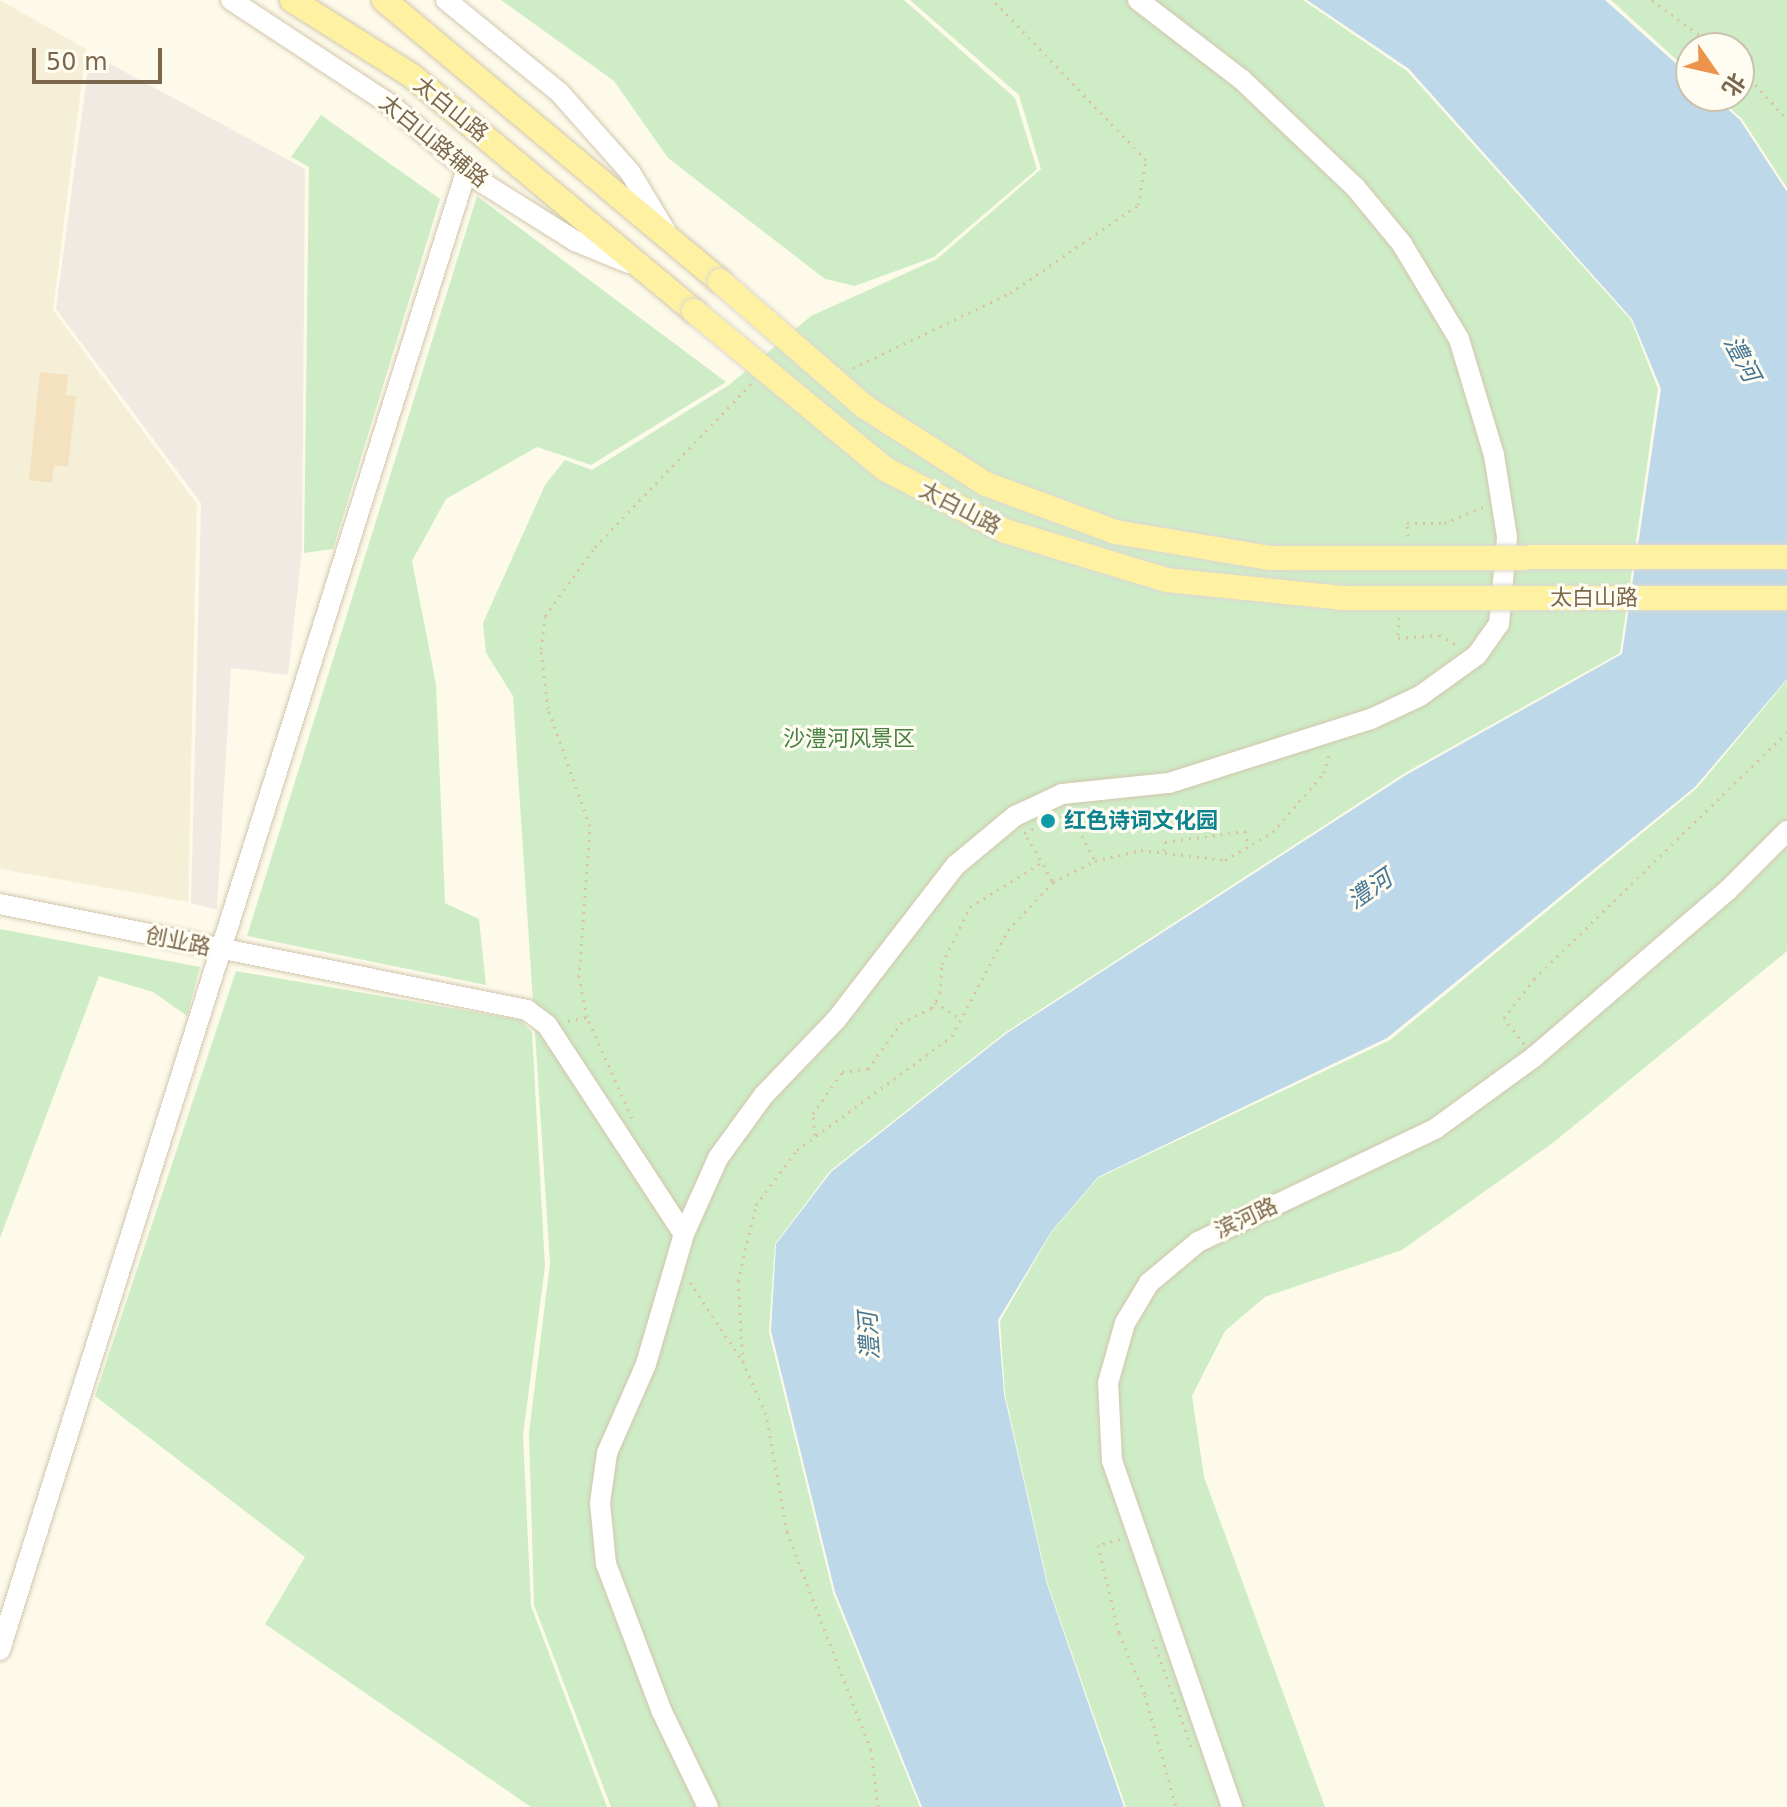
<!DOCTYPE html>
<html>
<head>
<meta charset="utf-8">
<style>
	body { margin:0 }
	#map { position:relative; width:1787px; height:1807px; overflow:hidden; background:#fdfaea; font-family:"DejaVu Sans","Noto Sans SC",sans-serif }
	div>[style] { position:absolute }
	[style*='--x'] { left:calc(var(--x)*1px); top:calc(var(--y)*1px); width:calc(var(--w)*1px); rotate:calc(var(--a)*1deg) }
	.residential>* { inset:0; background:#f6efd8 }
	.industrial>* { inset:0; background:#efebe3 }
	.green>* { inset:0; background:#ceedc7 }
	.water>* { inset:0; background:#bdd8e9 }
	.building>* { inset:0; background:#f4e1c0 }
	.path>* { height:3px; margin-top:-1.5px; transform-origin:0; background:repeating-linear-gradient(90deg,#dac5a2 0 2px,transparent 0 8px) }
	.roads { filter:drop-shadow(0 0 2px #d2c6ae) drop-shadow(0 0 2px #d2c6ae) }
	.minor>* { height:20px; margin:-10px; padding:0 10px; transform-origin:10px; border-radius:10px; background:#fff }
	.major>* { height:24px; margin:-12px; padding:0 12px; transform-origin:12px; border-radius:12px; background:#fef1a1 }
	.bridges { filter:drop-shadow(0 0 2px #ddd7d0) drop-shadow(0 0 2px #ddd7d0) }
	.major-bridge>* { height:24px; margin:-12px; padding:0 12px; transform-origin:12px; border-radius:12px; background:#fef1a1 }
	.dots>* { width:22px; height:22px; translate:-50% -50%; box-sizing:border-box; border:4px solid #fffdf2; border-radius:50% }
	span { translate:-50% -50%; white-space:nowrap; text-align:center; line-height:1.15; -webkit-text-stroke:6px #fffdf2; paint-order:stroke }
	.street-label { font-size:22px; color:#7b674b }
	.park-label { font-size:22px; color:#468142 }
	.culture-label { font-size:22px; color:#0d838f; font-weight:700 }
	.left { translate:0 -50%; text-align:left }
	.water-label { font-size:24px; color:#467796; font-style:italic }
	.north { position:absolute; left:1675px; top:32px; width:80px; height:80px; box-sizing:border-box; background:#fffdf2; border:2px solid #cac1af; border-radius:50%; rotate:124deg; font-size:22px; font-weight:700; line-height:32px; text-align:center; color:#7b674b }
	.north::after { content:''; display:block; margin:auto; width:28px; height:36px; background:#ec944b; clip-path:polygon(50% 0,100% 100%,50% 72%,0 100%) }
	.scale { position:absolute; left:32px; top:48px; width:130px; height:36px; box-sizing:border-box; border:4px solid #7b674b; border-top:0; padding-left:10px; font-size:24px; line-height:28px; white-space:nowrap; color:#7b674b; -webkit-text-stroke:6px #fffdf2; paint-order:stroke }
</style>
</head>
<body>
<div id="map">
	<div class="residential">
		<i style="clip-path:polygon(0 0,86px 49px,53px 310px,197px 504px,188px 902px,0 869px)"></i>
	</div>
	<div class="industrial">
		<i style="clip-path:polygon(90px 53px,305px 169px,302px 551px,288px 675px,231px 668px,217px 910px,191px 903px,201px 503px,56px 309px)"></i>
	</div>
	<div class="green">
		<i style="clip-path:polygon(501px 0,904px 0,1015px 98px,1037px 169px,934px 257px,855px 286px,825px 279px,668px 158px,614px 81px)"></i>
		<i style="clip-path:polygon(910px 0,1303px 0,1407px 71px,1631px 320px,1658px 389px,1620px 653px,1405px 773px,1006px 1032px,830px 1171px,775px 1244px,769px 1332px,833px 1593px,920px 1807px,611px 1807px,534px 1605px,529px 1433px,550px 1263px,513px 696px,486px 653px,483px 623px,545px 485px,565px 460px,592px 470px,729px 385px,811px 316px,937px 259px,1041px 169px,1019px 95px)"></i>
		<i style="clip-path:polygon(1611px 0,1787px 0,1787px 188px,1742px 119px,1716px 96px,1739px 96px,1739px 48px,1691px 48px,1691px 73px)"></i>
		<i style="clip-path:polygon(321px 115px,440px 199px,333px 549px,304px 553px,309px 167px,291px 157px)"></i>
		<i style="clip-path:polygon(477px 196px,726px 382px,591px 465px,537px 447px,446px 499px,412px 561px,436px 684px,445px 903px,479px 919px,486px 985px,247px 936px)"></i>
		<i style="clip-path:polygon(1787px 680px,1787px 951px,1554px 1142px,1402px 1250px,1265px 1297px,1225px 1331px,1192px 1396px,1204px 1477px,1325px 1807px,1126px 1807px,1048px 1585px,1005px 1394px,1000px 1321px,1051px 1233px,1098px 1178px,1390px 1040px,1697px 788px)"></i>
		<i style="clip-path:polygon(0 929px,200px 967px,187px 1016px,153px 992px,99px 976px,0 1238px)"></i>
		<i style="clip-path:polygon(236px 971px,520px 1020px,532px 1032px,545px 1266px,523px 1435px,531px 1606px,607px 1807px,531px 1807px,265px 1624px,305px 1557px,95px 1396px)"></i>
	</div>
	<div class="water">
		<i style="clip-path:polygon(1307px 0,1605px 0,1691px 77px,1691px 96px,1713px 96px,1740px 120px,1787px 192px,1787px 679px,1695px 787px,1387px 1038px,1098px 1177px,1051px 1232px,998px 1320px,1004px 1394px,1047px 1584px,1124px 1807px,922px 1807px,835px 1592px,771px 1331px,776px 1244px,831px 1172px,1007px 1033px,1406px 775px,1622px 654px,1661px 389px,1632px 319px,1409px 69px)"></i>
	</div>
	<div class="building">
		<i style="clip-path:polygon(40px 372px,68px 375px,66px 395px,76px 396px,68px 467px,54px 465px,52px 483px,29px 480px)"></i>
	</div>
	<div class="path">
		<i style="--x:1652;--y:0;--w:81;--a:36.4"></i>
		<i style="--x:1739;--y:67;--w:71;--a:47.3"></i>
		<i style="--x:853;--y:368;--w:174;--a:-25.5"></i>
		<i style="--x:1010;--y:293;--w:155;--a:-34.5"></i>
		<i style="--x:1138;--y:205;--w:46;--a:-79.9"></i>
		<i style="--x:1146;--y:160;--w:221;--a:-133.7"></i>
		<i style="--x:1408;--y:536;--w:13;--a:-94"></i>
		<i style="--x:1407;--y:523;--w:37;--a:0"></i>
		<i style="--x:1444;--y:523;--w:42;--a:-22.3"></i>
		<i style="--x:1399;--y:617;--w:21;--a:93"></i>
		<i style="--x:1398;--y:638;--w:41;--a:-4.2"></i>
		<i style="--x:1439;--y:635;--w:23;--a:29"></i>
		<i style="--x:1071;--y:814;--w:53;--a:62.9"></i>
		<i style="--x:1024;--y:833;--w:51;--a:-24.5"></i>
		<i style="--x:1027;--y:837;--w:52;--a:60"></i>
		<i style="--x:1164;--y:851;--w:9;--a:-84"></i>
		<i style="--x:1165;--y:842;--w:81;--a:-7.8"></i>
		<i style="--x:1245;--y:831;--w:14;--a:78"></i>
		<i style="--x:935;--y:1002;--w:32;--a:34"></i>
		<i style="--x:568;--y:1021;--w:19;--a:-12"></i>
		<i style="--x:1524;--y:1044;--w:33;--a:-128"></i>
		<i style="--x:1504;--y:1018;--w:49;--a:-52.4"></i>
		<i style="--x:1534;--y:979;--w:354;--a:-44.3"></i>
		<i style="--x:632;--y:1118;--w:111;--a:-114"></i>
		<i style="--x:587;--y:1017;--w:41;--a:-101.3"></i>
		<i style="--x:579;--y:977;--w:151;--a:-85.8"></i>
		<i style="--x:590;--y:826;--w:124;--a:-109.7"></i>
		<i style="--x:548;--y:709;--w:60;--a:-96.7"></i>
		<i style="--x:541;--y:649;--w:33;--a:-83"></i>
		<i style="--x:545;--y:616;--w:85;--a:-54.1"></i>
		<i style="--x:595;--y:547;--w:226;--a:-46.3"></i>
		<i style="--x:815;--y:1135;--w:21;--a:-95"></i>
		<i style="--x:813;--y:1114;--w:51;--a:-55.4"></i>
		<i style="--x:842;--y:1072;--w:26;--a:-7"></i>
		<i style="--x:868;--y:1069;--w:57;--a:-54.3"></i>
		<i style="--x:901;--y:1023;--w:34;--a:-26"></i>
		<i style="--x:932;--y:1008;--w:17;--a:-62"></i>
		<i style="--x:940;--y:993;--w:29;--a:-86"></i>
		<i style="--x:942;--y:964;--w:64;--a:-63.8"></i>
		<i style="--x:970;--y:907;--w:84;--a:-31.8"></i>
		<i style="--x:690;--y:1282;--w:92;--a:56.5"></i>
		<i style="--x:1120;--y:1539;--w:23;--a:165"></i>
		<i style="--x:1098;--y:1545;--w:90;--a:76.6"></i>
		<i style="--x:1119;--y:1633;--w:67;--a:67.2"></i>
		<i style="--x:1145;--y:1695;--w:116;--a:74.5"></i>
		<i style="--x:1153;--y:1639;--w:117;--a:70.5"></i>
		<i style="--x:878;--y:1807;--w:57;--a:-97"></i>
		<i style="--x:871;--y:1750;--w:234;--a:-111.1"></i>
		<i style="--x:787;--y:1532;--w:120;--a:-100.1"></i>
		<i style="--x:766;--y:1414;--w:57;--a:-113.9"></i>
		<i style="--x:743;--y:1362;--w:81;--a:-93.5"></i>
		<i style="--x:738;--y:1281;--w:78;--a:-76.7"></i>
		<i style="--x:756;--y:1205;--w:69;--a:-53.3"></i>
		<i style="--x:797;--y:1150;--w:192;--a:-36.3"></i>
		<i style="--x:952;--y:1036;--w:120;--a:-62.2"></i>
		<i style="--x:1008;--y:930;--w:66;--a:-46.8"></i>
		<i style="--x:1053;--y:882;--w:47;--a:-26.6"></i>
		<i style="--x:1095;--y:861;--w:47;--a:-13.4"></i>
		<i style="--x:1141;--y:850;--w:85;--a:6.8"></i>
		<i style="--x:1225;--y:860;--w:56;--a:-30.3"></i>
		<i style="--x:1273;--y:832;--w:78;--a:-49.2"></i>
		<i style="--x:1324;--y:773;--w:24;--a:-75"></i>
	</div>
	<div class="roads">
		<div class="minor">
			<i style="--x:231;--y:0;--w:191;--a:33.3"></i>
			<i style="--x:391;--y:105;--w:121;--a:40.3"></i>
			<i style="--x:483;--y:183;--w:109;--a:32.2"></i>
			<i style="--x:575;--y:241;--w:58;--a:22.2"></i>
			<i style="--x:446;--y:0;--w:146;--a:39.2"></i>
			<i style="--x:559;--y:92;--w:107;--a:48.4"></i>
			<i style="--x:630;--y:172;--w:70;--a:59"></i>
			<i style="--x:0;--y:904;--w:538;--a:11.37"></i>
			<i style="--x:527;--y:1010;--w:25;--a:37"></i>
			<i style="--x:547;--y:1025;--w:250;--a:56.8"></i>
			<i style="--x:0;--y:1650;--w:1553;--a:-72.5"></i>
			<i style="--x:708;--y:1807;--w:106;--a:-115.8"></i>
			<i style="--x:662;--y:1712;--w:158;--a:-110.7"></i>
			<i style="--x:606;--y:1564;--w:61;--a:-95.6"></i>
			<i style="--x:600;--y:1503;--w:50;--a:-82"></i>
			<i style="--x:607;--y:1453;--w:97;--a:-66.3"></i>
			<i style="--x:646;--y:1364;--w:135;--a:-73.7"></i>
			<i style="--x:684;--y:1234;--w:83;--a:-65.9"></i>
			<i style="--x:718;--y:1158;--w:78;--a:-53.9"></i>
			<i style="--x:764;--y:1095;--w:104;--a:-46.2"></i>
			<i style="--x:836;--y:1020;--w:196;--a:-52.3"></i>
			<i style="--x:956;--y:865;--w:77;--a:-39.7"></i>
			<i style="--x:1015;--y:816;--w:52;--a:-25.1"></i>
			<i style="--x:1062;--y:794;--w:108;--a:-5.9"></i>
			<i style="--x:1169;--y:783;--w:212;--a:-17.6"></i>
			<i style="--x:1371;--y:719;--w:54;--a:-25.1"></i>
			<i style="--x:1420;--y:696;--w:70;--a:-35.7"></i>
			<i style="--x:1477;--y:655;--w:38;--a:-55"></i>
			<i style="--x:1499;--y:624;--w:87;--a:-84.7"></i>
			<i style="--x:1507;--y:537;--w:83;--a:-99"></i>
			<i style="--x:1494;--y:455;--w:121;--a:-106.8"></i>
			<i style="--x:1459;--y:339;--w:111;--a:-121"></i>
			<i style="--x:1402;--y:244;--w:74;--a:-129.5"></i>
			<i style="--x:1355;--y:187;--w:157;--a:-136.5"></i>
			<i style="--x:1241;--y:79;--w:130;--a:-142.5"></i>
			<i style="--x:1232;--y:1807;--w:366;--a:-109.1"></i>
			<i style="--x:1112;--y:1461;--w:78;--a:-92.9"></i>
			<i style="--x:1108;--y:1383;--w:62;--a:-74.2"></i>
			<i style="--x:1125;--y:1323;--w:47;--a:-59"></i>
			<i style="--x:1149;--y:1283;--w:64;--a:-39.9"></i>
			<i style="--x:1198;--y:1242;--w:263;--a:-25.5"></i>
			<i style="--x:1435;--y:1129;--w:122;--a:-36"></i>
			<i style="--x:1534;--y:1057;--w:255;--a:-40.7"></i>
			<i style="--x:1727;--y:891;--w:85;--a:-45"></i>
		</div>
		<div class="major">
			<i style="--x:292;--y:0;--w:142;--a:32.3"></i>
			<i style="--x:412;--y:76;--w:367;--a:39.8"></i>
			<i style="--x:384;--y:0;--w:438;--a:39.9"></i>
		</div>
	</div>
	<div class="bridges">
		<div class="major-bridge">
			<i style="--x:720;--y:281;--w:192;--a:41"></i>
			<i style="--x:865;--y:407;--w:143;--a:32.5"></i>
			<i style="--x:986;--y:484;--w:138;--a:20.4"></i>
			<i style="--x:1115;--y:532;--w:158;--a:9.5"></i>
			<i style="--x:1271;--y:558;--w:516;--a:-0.11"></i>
			<i style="--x:694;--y:311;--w:248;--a:39.6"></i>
			<i style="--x:885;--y:469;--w:135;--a:27.3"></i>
			<i style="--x:1005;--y:531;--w:168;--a:16.9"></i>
			<i style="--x:1166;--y:580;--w:177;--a:5.8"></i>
			<i style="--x:1342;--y:598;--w:445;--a:0"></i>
		</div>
	</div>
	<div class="dots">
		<i style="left:1048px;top:821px;background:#0f9aa8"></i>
	</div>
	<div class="street-label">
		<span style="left:451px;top:109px;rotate:39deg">太白山路</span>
		<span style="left:434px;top:141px;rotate:39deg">太白山路辅路</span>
		<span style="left:960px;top:508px;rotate:27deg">太白山路</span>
		<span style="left:1594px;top:598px">太白山路</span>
		<span style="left:178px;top:941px;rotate:12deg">创业路</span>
		<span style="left:1246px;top:1218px;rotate:-25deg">滨河路</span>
	</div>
	<div class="park-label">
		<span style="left:849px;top:739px">沙澧河风景区</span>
	</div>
	<div class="culture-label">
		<span class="left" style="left:1064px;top:821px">红色诗词文化园</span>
	</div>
	<div class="water-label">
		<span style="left:1741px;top:359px;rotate:62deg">澧河</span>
		<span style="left:1370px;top:890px;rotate:-35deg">澧河</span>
		<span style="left:870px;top:1336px;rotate:-94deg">澧河</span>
	</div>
	<div class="north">北</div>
	<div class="scale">50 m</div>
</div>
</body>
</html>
